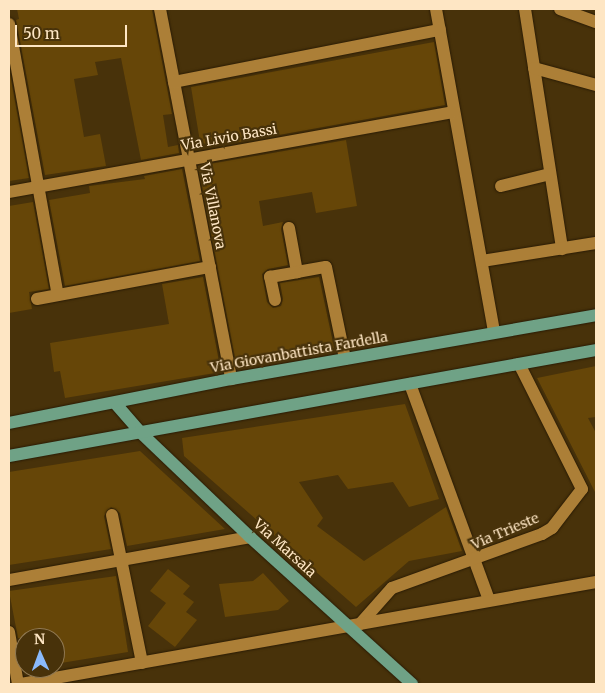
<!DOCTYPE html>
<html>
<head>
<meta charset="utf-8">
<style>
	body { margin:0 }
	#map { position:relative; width:605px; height:693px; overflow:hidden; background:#48320a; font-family:Merriweather,serif }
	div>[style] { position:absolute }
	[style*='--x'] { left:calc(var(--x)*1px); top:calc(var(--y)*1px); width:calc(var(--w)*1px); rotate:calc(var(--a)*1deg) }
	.building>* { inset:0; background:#664608 }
	.roads { filter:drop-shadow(0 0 1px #291b05) drop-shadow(0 0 1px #291b05) }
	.minor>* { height:12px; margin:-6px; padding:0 6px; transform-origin:6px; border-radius:6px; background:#ac7f37 }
	.major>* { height:12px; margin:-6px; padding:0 6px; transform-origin:6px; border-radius:6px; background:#6fa286 }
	span { translate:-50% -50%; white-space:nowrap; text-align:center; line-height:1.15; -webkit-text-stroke:4.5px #48320a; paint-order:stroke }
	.street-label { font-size:14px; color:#fee6c4 }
	.frame { position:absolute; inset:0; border:10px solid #fee6c4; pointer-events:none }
	.north { position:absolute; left:15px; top:628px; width:50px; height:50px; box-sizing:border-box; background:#48320a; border:1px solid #917a54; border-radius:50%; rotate:358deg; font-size:14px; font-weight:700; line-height:20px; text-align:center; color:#fee6c4 }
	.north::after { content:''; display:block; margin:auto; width:18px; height:22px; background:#8abafc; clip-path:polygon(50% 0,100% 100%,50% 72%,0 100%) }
	.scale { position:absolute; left:15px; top:25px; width:112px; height:22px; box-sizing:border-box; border:2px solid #fee6c4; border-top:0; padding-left:6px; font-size:15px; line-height:18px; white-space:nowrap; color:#fee6c4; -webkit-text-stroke:4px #48320a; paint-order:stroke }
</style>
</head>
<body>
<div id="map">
	<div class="building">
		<i style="clip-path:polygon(17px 9px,152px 9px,172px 114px,163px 115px,168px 147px,178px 145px,179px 153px,141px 160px,121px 58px,95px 62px,98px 75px,74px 79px,84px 137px,100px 134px,106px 166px,45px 175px,16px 20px,19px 19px)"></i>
		<i style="clip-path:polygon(434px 42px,445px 105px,195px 150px,194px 143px,200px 142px,191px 87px)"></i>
		<i style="clip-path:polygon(9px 68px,29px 178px,9px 181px)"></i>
		<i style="clip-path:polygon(346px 140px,357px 206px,316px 213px,312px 192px,259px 201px,263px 226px,283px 222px,281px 229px,288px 265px,268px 269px,262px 274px,267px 302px,273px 308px,281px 306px,283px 299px,280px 283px,319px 277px,335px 352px,237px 368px,198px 166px)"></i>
		<i style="clip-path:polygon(182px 169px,200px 261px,65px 286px,49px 200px,90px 193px,89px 186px,145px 179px,144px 176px)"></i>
		<i style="clip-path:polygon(33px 202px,49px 289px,29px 292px,32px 309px,9px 313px,9px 206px)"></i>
		<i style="clip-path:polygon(203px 277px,221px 372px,65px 398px,60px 371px,54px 372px,50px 343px,169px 324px,162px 284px)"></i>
		<i style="clip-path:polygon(596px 366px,596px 417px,588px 418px,596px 433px,596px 494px,537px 378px)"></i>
		<i style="clip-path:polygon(405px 404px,439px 499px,409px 507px,393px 482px,348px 489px,338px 475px,299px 482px,323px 518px,317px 526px,364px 561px,446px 507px,462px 551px,409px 561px,356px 607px,184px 456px,182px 438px)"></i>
		<i style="clip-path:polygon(140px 451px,225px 529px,127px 546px,120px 513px,111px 507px,104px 516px,111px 549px,9px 565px,9px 472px)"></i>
		<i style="clip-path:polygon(168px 569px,190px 586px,183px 594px,194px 602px,186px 612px,197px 620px,175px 647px,148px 626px,166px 603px,150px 591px)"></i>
		<i style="clip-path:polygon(263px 573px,289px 601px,278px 610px,225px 617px,219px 584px,253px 581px)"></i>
		<i style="clip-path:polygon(116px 576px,128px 652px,55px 664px,55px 638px,18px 638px,9px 591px)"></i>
	</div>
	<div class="roads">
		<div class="minor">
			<i style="--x:160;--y:9;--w:377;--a:79.1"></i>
			<i style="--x:436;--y:9;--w:328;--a:79.8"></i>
			<i style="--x:525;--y:9;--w:243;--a:81.2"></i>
			<i style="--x:560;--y:9;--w:38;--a:20"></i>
			<i style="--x:9;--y:24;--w:275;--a:79.8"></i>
			<i style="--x:534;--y:68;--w:64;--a:15.3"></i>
			<i style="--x:174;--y:82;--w:271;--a:-11.1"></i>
			<i style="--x:501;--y:186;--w:50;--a:-13.8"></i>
			<i style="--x:9;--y:192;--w:452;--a:-10.2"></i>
			<i style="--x:289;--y:228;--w:45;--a:79.7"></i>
			<i style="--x:297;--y:272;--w:29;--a:-10"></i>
			<i style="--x:326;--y:267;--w:94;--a:78.3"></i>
			<i style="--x:482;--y:261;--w:115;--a:-9"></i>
			<i style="--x:37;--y:299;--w:176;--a:-10.5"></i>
			<i style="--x:275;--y:300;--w:24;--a:-102"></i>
			<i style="--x:270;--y:277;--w:27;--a:-10"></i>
			<i style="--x:410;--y:384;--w:230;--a:69.9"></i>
			<i style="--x:112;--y:515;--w:151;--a:78.5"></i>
			<i style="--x:9;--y:580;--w:245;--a:-10.1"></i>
			<i style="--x:360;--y:624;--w:48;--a:-48.4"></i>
			<i style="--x:392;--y:588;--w:159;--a:-19.8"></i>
			<i style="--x:542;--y:534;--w:12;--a:-31"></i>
			<i style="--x:552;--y:528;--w:49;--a:-52.4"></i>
			<i style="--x:582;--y:489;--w:140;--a:-116.7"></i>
			<i style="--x:9;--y:632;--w:53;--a:80.2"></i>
			<i style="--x:21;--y:684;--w:584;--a:-10.06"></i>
		</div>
		<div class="major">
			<i style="--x:115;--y:403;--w:38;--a:49"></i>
			<i style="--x:140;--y:432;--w:152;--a:43.7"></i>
			<i style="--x:250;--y:537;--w:219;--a:42.2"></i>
			<i style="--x:9;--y:423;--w:226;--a:-11.2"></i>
			<i style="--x:231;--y:379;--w:371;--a:-9.9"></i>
			<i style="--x:9;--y:456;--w:596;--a:-10.24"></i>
		</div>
	</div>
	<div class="street-label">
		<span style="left:229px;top:137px;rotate:-10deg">Via Livio Bassi</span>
		<span style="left:213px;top:206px;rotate:79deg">Via Villanova</span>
		<span style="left:299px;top:352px;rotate:-10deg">Via Giovanbattista Fardella</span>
		<span style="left:505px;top:531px;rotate:-23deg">Via Trieste</span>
		<span style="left:285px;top:548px;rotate:42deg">Via Marsala</span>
	</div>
	<div class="frame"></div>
	<div class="north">N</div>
	<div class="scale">50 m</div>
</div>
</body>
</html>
